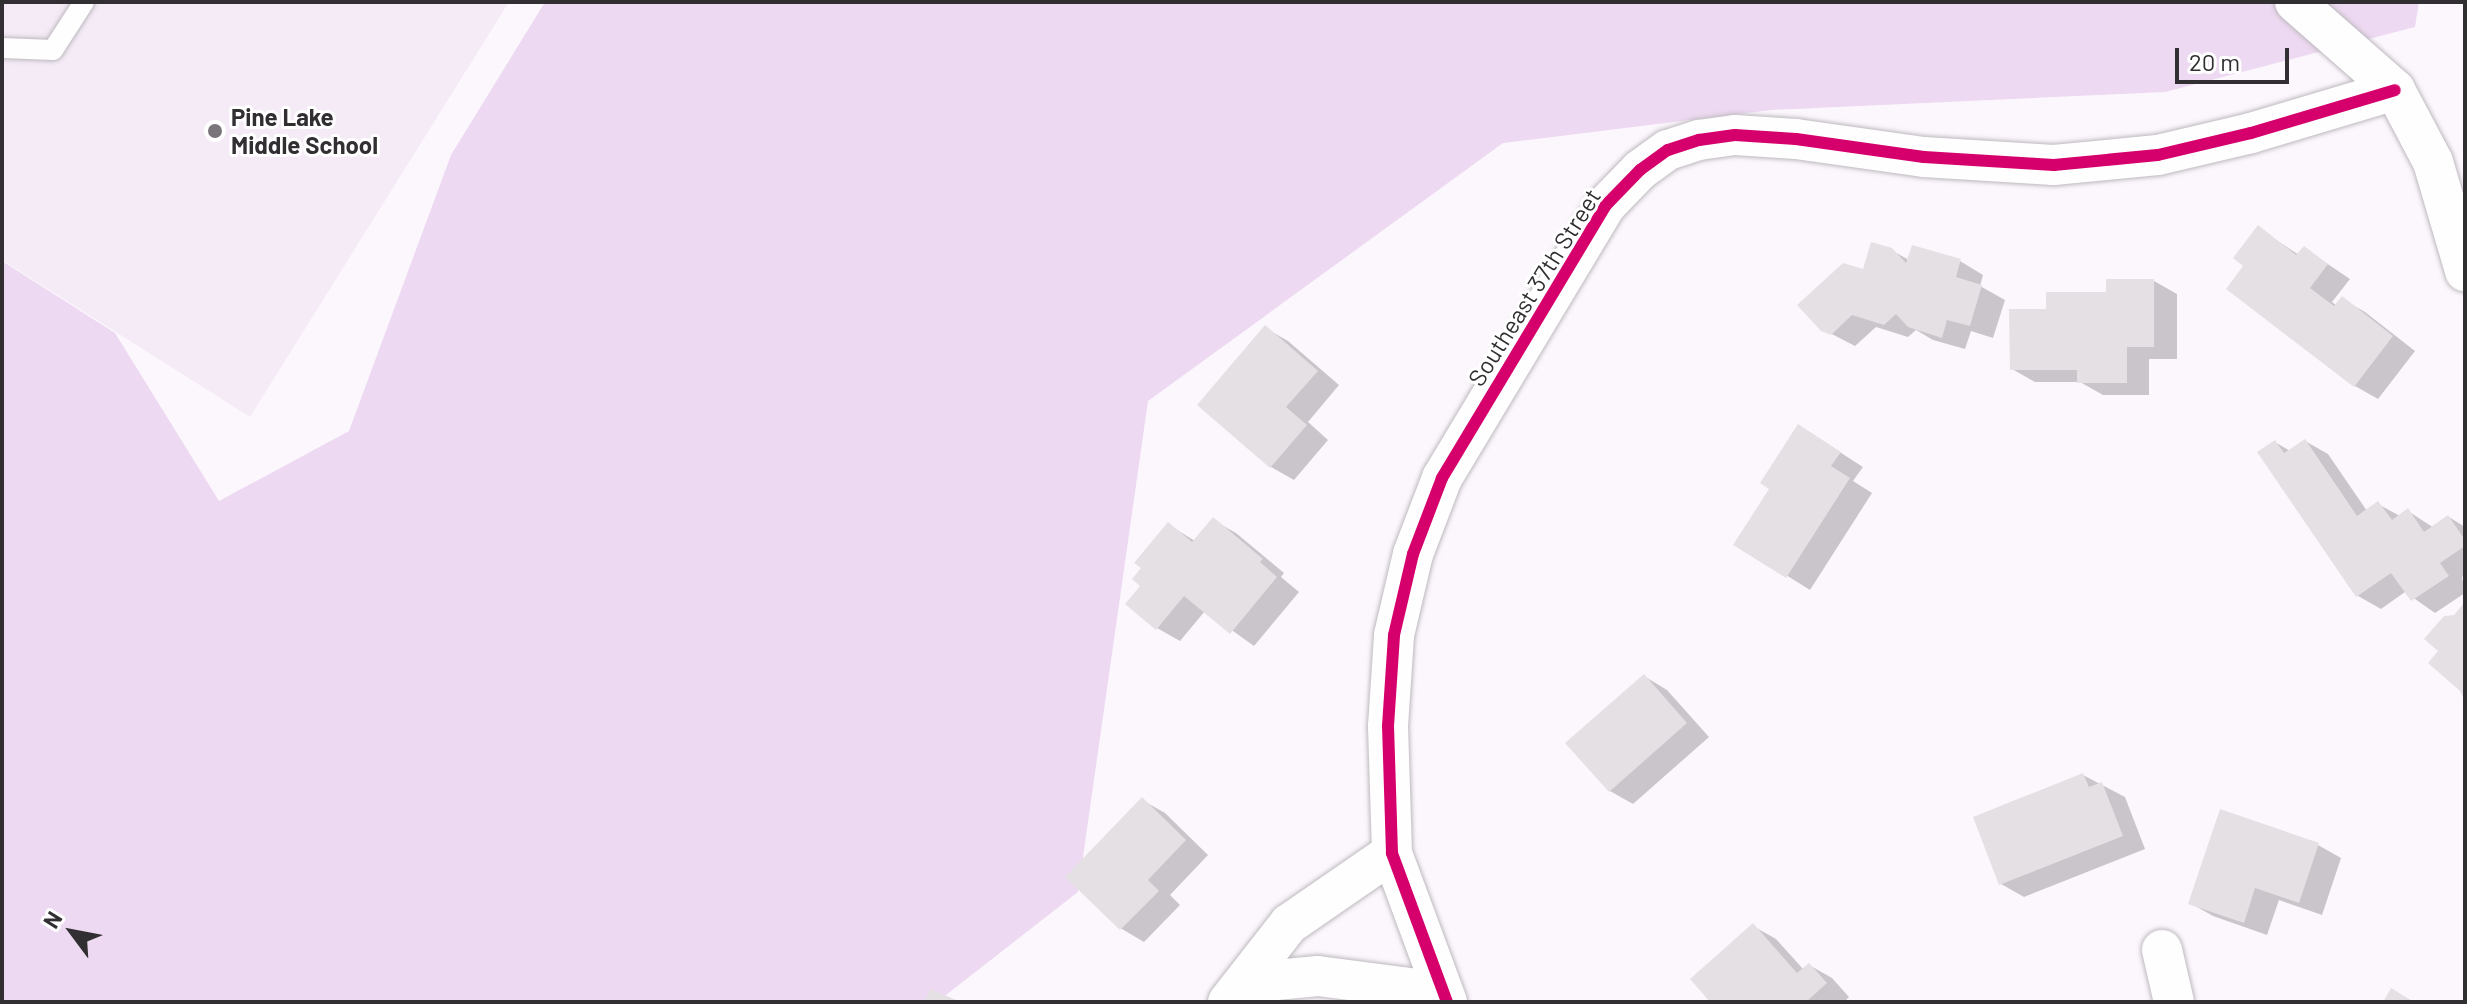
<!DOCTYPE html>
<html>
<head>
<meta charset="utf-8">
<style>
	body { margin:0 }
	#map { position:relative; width:2467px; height:1004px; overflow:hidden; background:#fcf7fd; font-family:Barlow,sans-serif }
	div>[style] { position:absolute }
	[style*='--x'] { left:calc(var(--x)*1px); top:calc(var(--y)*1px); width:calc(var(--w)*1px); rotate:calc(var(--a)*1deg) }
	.built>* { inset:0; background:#f5ebf7 }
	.green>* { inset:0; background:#edd9f1 }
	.shadow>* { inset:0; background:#0003 }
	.building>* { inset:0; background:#e4e0e4 }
	.roads { filter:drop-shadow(0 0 2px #bdb9be) drop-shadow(0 0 2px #bdb9be) }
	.service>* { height:20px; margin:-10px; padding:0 10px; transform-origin:10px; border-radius:10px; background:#fffeff }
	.minor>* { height:40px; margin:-20px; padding:0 20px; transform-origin:20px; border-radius:20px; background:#fffeff }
	.cycleway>* { height:12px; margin:-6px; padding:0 6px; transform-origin:6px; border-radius:6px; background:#d6006c }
	.dots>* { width:22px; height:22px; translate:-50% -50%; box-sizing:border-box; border:4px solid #fff; border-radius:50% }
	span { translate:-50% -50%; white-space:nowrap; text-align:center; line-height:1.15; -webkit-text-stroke:6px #fff; paint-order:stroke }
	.poi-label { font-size:24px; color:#322f33; font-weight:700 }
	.left { translate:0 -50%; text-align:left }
	.street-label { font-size:24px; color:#322f33 }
	.frame { position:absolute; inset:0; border:4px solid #322f33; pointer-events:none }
	.north { position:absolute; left:32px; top:892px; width:80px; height:80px; -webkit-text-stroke:6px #fff; paint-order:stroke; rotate:302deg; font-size:22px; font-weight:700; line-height:32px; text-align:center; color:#322f33 }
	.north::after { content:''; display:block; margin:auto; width:28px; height:36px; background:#322f33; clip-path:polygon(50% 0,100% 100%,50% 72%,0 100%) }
	.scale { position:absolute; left:2175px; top:48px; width:114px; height:36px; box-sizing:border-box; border:4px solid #322f33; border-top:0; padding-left:10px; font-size:24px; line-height:28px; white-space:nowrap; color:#322f33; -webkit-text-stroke:6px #fff; paint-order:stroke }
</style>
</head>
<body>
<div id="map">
	<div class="built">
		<i style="clip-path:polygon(2px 2px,509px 2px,250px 417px,2px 260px)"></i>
	</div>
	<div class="green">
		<i style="clip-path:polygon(545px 2px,2419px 2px,2415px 27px,2165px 92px,1771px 110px,1503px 143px,1148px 401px,1078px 892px,937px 1002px,2px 1002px,2px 261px,115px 333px,219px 501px,349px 431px,451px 155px)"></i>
	</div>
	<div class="shadow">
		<i style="clip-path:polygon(2258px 228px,2299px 255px,2304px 248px,2350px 279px,2332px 302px,2337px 306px,2342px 299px,2365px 312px,2415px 351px,2378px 399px,2355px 386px,2246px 266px)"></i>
		<i style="clip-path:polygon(1913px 247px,1960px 261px,1983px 275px,1980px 286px,2005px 300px,1993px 338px,1971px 331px,1965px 349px,1933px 340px,1916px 330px,1908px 337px,1876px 327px,1855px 346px,1822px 329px,1864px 272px,1891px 250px,1909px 260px)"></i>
		<i style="clip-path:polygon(2154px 281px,2177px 294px,2177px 359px,2149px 359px,2149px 395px,2103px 395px,2080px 382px,2035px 382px,2012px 369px,2048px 311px)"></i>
		<i style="clip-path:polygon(1265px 328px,1288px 341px,1339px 385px,1308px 422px,1328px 440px,1294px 480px,1271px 467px,1199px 405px)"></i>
		<i style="clip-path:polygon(1821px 440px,1863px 467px,1853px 481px,1872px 493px,1810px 590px,1736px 544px,1772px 488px)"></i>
		<i style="clip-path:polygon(2305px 441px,2328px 454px,2367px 511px,2378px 504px,2400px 516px,2408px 511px,2434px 528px,2449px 517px,2465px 527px,2465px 574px,2462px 577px,2465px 593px,2435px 613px,2405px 592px,2381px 609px,2358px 596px,2275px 442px,2290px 451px)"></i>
		<i style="clip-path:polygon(1213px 520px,1236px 533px,1284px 573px,1281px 577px,1299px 592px,1254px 646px,1205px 611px,1180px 641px,1157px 628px,1143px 585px,1169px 525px,1195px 541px)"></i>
		<i style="clip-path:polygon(1644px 676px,1667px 690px,1709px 737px,1633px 804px,1610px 791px)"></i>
		<i style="clip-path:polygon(2083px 775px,2125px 797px,2145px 849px,2024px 897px,2001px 884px)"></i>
		<i style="clip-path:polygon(1142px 800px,1165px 813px,1208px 855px,1170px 895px,1180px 905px,1144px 942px,1122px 929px,1068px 877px)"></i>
		<i style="clip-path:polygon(2318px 845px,2341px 858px,2322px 915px,2279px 900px,2267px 935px,2213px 916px,2190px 903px)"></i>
		<i style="clip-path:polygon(1753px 926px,1776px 939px,1804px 970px,1809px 965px,1832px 978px,1849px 997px,1844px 1002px,1712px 1002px)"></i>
	</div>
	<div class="building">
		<i style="clip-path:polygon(2258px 225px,2296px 255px,2304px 246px,2328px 264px,2310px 288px,2334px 306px,2342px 296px,2393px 336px,2354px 387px,2226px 289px,2243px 266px,2233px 258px)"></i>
		<i style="clip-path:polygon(1871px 242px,1892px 248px,1906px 263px,1912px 245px,1961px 259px,1956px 277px,1982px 285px,1970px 326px,1947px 320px,1942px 338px,1908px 327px,1896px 314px,1884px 325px,1852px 315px,1831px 335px,1821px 331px,1797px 305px,1843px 263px,1863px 269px)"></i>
		<i style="clip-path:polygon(2106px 279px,2154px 279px,2154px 347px,2127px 347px,2127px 383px,2077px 383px,2077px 370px,2010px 370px,2009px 309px,2046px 309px,2046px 292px,2106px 292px)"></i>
		<i style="clip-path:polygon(1265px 325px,1318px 371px,1286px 407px,1307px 425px,1270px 468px,1197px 405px)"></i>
		<i style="clip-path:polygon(1798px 424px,1841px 452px,1831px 466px,1850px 478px,1786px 578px,1733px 545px,1769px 489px,1760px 483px)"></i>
		<i style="clip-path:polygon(2305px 439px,2357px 516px,2378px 501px,2392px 520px,2408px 508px,2424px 532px,2448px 515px,2465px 540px,2465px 546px,2440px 563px,2449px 576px,2411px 601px,2391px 573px,2356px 597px,2257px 452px,2275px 440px,2284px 453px)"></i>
		<i style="clip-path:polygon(1213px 517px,1263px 559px,1260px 562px,1277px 577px,1230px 634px,1184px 596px,1156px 630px,1125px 604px,1140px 586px,1132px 579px,1141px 568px,1134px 563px,1168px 522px,1192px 542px)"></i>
		<i style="clip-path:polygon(2465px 602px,2465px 701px,2460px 691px,2428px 663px,2438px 651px,2424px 639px,2444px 616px,2454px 615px)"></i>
		<i style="clip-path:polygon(1644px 674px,1687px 723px,1609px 792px,1565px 743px)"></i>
		<i style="clip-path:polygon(2083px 773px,2089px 787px,2102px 782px,2123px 836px,1999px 885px,1973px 817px)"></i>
		<i style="clip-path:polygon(1142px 797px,1186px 840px,1148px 880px,1159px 891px,1120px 930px,1065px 877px)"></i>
		<i style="clip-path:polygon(2220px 809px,2319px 843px,2299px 903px,2255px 888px,2244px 923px,2188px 904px)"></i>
		<i style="clip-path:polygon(1753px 923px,1797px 973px,1809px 963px,1827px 983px,1806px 1002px,1710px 1002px,1690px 979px)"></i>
		<i style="clip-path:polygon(2391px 988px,2414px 1002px,2383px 1002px)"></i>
		<i style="clip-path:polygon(930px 989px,961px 1002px,925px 1002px)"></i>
	</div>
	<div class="roads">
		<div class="service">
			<i style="--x:2;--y:48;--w:51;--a:2.2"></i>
			<i style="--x:53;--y:50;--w:57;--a:-57.1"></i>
		</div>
		<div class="minor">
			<i style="--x:2295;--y:2;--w:133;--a:41.3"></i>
			<i style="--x:2395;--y:90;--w:81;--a:62.2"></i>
			<i style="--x:2433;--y:162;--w:114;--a:73.6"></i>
			<i style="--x:2162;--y:950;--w:53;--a:77"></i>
			<i style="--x:1245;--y:983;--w:73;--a:-5.5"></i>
			<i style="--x:1318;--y:976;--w:124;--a:7.4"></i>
			<i style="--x:1228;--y:1002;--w:99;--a:-52"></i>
			<i style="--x:1289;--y:924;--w:125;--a:-34.6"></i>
			<i style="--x:1447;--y:1002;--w:159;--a:-110.3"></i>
			<i style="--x:1392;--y:853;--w:127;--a:-91.8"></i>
			<i style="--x:1388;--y:726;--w:91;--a:-86.2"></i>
			<i style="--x:1394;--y:635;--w:83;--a:-76.8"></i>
			<i style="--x:1413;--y:554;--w:81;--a:-69.1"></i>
			<i style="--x:1442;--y:478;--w:318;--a:-59"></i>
			<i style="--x:1606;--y:205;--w:49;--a:-45.8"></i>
			<i style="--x:1640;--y:170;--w:34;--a:-36"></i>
			<i style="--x:1668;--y:150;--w:33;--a:-18"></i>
			<i style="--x:1699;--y:140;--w:36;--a:-8"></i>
			<i style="--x:1735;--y:135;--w:61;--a:3.8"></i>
			<i style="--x:1796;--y:139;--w:129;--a:8"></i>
			<i style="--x:1924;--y:157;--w:130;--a:3.5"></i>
			<i style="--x:2054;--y:165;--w:104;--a:-5.5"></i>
			<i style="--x:2158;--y:155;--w:96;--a:-13.3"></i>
			<i style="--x:2251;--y:133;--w:150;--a:-16.6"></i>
		</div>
	</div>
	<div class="cycleway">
		<i style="--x:1447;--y:1002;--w:159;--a:-110.3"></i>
		<i style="--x:1392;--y:853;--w:127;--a:-91.8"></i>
		<i style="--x:1388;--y:726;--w:91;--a:-86.2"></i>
		<i style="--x:1394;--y:635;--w:83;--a:-76.8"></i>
		<i style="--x:1413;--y:554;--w:81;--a:-69.1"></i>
		<i style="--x:1442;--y:478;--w:318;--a:-59"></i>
		<i style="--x:1606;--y:205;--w:49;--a:-45.8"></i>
		<i style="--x:1640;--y:170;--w:34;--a:-36"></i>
		<i style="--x:1668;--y:150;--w:33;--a:-18"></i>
		<i style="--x:1699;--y:140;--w:36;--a:-8"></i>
		<i style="--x:1735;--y:135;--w:61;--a:3.8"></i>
		<i style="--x:1796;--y:139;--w:129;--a:8"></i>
		<i style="--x:1924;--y:157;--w:130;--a:3.5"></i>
		<i style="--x:2054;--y:165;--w:104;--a:-5.5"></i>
		<i style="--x:2158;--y:155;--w:96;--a:-13.3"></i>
		<i style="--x:2251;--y:133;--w:150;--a:-16.6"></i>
	</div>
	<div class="dots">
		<i style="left:215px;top:131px;background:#79757a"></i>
	</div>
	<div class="poi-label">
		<span class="left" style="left:231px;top:131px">Pine Lake<br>Middle School</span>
	</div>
	<div class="street-label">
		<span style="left:1534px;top:287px;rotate:-58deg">Southeast 37th Street</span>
	</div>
	<div class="frame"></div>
	<div class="north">N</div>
	<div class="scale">20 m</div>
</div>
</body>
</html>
